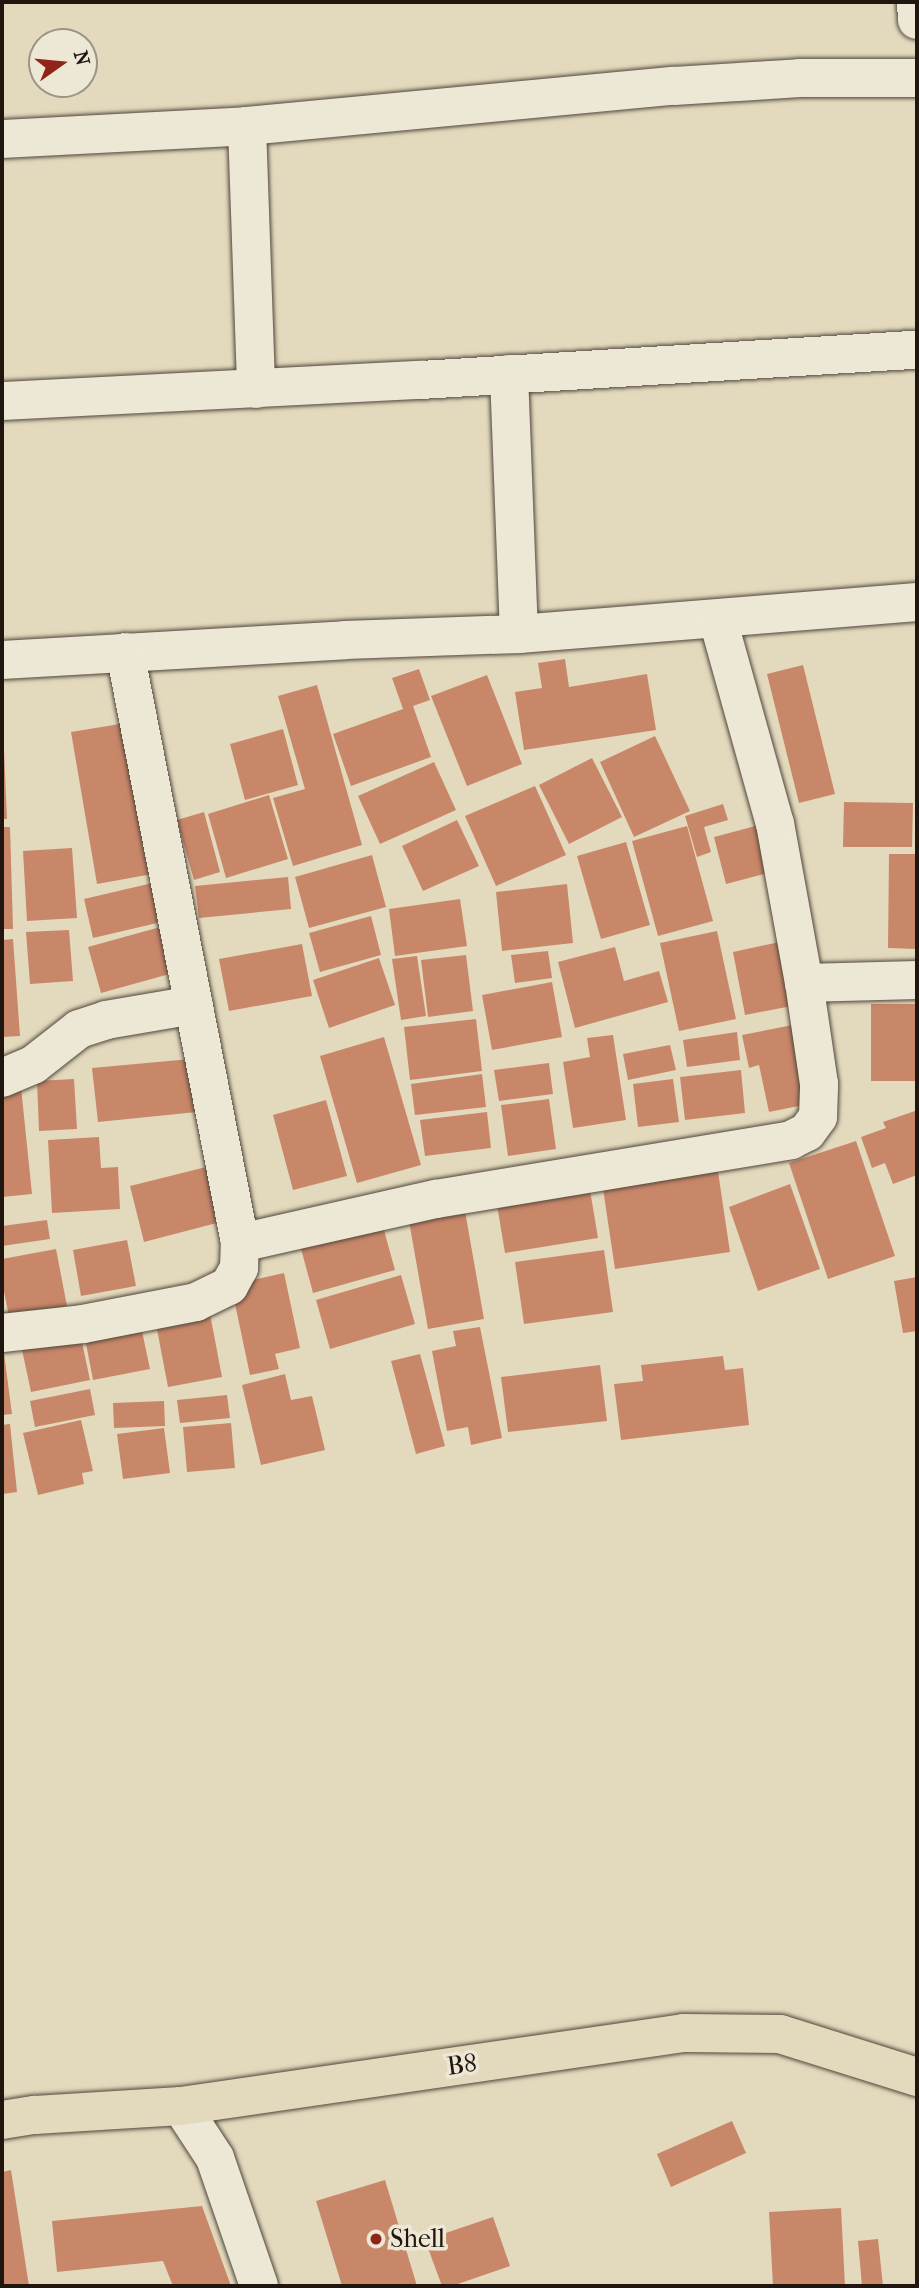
<!DOCTYPE html>
<html>
<head>
<meta charset="utf-8">
<style>
	body { margin:0 }
	#map { position:relative; width:919px; height:2288px; overflow:hidden; background:#e3dabe; font-family:"IM FELL French Canon",serif }
	div>[style] { position:absolute }
	[style*='--x'] { left:calc(var(--x)*1px); top:calc(var(--y)*1px); width:calc(var(--w)*1px); rotate:calc(var(--a)*1deg) }
	.building>* { inset:0; background:#c98769 }
	.roads { filter:drop-shadow(0 0 2px #51463b) drop-shadow(0 0 2px #51463b) }
	.street>* { height:38px; margin:-19px; padding:0 19px; transform-origin:19px; border-radius:19px; background:#ede7d5 }
	.highway>* { height:38px; margin:-19px; padding:0 19px; transform-origin:19px; border-radius:19px; background:#e3dabe }
	.dots>* { width:19px; height:19px; translate:-50% -50%; box-sizing:border-box; border:4px solid #ede7d5; border-radius:50% }
	span { translate:-50% -50%; white-space:nowrap; text-align:center; line-height:1.15; -webkit-text-stroke:7px #ede7d5; paint-order:stroke }
	.street-label { font-size:26px; color:#20150f }
	.poi-label { font-size:26px; color:#20150f }
	.left { translate:0 -50%; text-align:left }
	.frame { position:absolute; inset:0; border:4px solid #20150f; pointer-events:none }
	.north { position:absolute; left:28px; top:28px; width:70px; height:70px; box-sizing:border-box; background:#ede7d5; border:2px solid #9b9386; border-radius:50%; rotate:75deg; font-size:19px; font-weight:700; line-height:28px; text-align:center; color:#20150f }
	.north::after { content:''; display:block; margin:auto; width:24px; height:32px; background:#8f2418; clip-path:polygon(50% 0,100% 100%,50% 72%,0 100%) }
</style>
</head>
<body>
<div id="map">
	<div class="building">
		<i style="clip-path:polygon(565px 659px,569px 687px,647px 674px,656px 730px,524px 750px,515px 692px,542px 688px,538px 663px)"></i>
		<i style="clip-path:polygon(803px 665px,835px 794px,799px 803px,767px 674px)"></i>
		<i style="clip-path:polygon(419px 669px,430px 700px,413px 706px,431px 757px,351px 786px,333px 734px,403px 709px,392px 678px)"></i>
		<i style="clip-path:polygon(487px 675px,522px 764px,467px 786px,431px 696px)"></i>
		<i style="clip-path:polygon(317px 685px,362px 845px,293px 866px,273px 798px,305px 789px,278px 696px)"></i>
		<i style="clip-path:polygon(132px 722px,158px 873px,97px 884px,71px 732px)"></i>
		<i style="clip-path:polygon(283px 729px,298px 785px,245px 800px,230px 744px)"></i>
		<i style="clip-path:polygon(655px 736px,690px 811px,634px 837px,600px 762px)"></i>
		<i style="clip-path:polygon(2px 750px,4px 750px,7px 819px,2px 819px)"></i>
		<i style="clip-path:polygon(592px 758px,622px 817px,569px 844px,539px 785px)"></i>
		<i style="clip-path:polygon(434px 762px,456px 810px,380px 844px,358px 796px)"></i>
		<i style="clip-path:polygon(535px 786px,566px 855px,496px 886px,465px 816px)"></i>
		<i style="clip-path:polygon(269px 795px,288px 859px,226px 878px,208px 814px)"></i>
		<i style="clip-path:polygon(844px 802px,913px 803px,912px 847px,843px 847px)"></i>
		<i style="clip-path:polygon(723px 804px,728px 820px,704px 827px,711px 852px,697px 857px,685px 816px)"></i>
		<i style="clip-path:polygon(204px 812px,220px 872px,194px 880px,177px 820px)"></i>
		<i style="clip-path:polygon(457px 820px,479px 866px,423px 891px,402px 846px)"></i>
		<i style="clip-path:polygon(763px 824px,775px 871px,726px 884px,714px 837px)"></i>
		<i style="clip-path:polygon(687px 826px,713px 921px,658px 936px,632px 841px)"></i>
		<i style="clip-path:polygon(2px 827px,10px 827px,13px 929px,2px 929px)"></i>
		<i style="clip-path:polygon(626px 842px,650px 925px,601px 939px,577px 856px)"></i>
		<i style="clip-path:polygon(72px 848px,77px 918px,27px 921px,23px 851px)"></i>
		<i style="clip-path:polygon(889px 854px,917px 854px,917px 949px,888px 948px)"></i>
		<i style="clip-path:polygon(372px 855px,386px 907px,309px 928px,295px 877px)"></i>
		<i style="clip-path:polygon(288px 877px,291px 909px,199px 918px,195px 886px)"></i>
		<i style="clip-path:polygon(161px 881px,170px 920px,93px 938px,84px 899px)"></i>
		<i style="clip-path:polygon(567px 884px,573px 943px,502px 951px,496px 892px)"></i>
		<i style="clip-path:polygon(460px 899px,467px 946px,395px 956px,389px 909px)"></i>
		<i style="clip-path:polygon(371px 916px,381px 955px,320px 972px,309px 933px)"></i>
		<i style="clip-path:polygon(171px 924px,184px 970px,101px 993px,88px 947px)"></i>
		<i style="clip-path:polygon(69px 930px,73px 981px,30px 984px,26px 932px)"></i>
		<i style="clip-path:polygon(717px 931px,736px 1019px,679px 1031px,660px 943px)"></i>
		<i style="clip-path:polygon(13px 939px,20px 1036px,2px 1037px,2px 940px)"></i>
		<i style="clip-path:polygon(789px 940px,802px 1004px,745px 1015px,733px 952px)"></i>
		<i style="clip-path:polygon(302px 944px,312px 996px,229px 1011px,219px 959px)"></i>
		<i style="clip-path:polygon(615px 947px,624px 981px,659px 971px,668px 1002px,575px 1028px,558px 962px)"></i>
		<i style="clip-path:polygon(548px 951px,552px 978px,515px 983px,511px 955px)"></i>
		<i style="clip-path:polygon(466px 955px,473px 1011px,428px 1017px,421px 960px)"></i>
		<i style="clip-path:polygon(417px 956px,426px 1016px,401px 1020px,392px 959px)"></i>
		<i style="clip-path:polygon(379px 958px,395px 1005px,329px 1028px,313px 980px)"></i>
		<i style="clip-path:polygon(552px 982px,562px 1037px,492px 1050px,482px 995px)"></i>
		<i style="clip-path:polygon(871px 1004px,917px 1004px,917px 1081px,871px 1081px)"></i>
		<i style="clip-path:polygon(476px 1019px,482px 1071px,410px 1080px,404px 1027px)"></i>
		<i style="clip-path:polygon(803px 1023px,813px 1103px,769px 1112px,759px 1065px,749px 1068px,742px 1035px)"></i>
		<i style="clip-path:polygon(737px 1032px,740px 1060px,687px 1067px,683px 1040px)"></i>
		<i style="clip-path:polygon(613px 1035px,626px 1120px,573px 1128px,563px 1062px,590px 1057px,587px 1038px)"></i>
		<i style="clip-path:polygon(384px 1037px,421px 1165px,357px 1183px,320px 1056px)"></i>
		<i style="clip-path:polygon(670px 1045px,676px 1070px,628px 1080px,623px 1054px)"></i>
		<i style="clip-path:polygon(201px 1058px,207px 1111px,98px 1122px,92px 1068px)"></i>
		<i style="clip-path:polygon(549px 1063px,553px 1094px,499px 1101px,494px 1070px)"></i>
		<i style="clip-path:polygon(741px 1070px,745px 1113px,685px 1120px,680px 1077px)"></i>
		<i style="clip-path:polygon(482px 1074px,486px 1107px,415px 1115px,411px 1084px)"></i>
		<i style="clip-path:polygon(74px 1079px,77px 1129px,39px 1131px,37px 1081px)"></i>
		<i style="clip-path:polygon(673px 1079px,679px 1122px,638px 1127px,633px 1084px)"></i>
		<i style="clip-path:polygon(21px 1087px,32px 1194px,2px 1197px,2px 1088px)"></i>
		<i style="clip-path:polygon(549px 1099px,556px 1149px,508px 1156px,501px 1105px)"></i>
		<i style="clip-path:polygon(326px 1100px,347px 1176px,293px 1190px,273px 1115px)"></i>
		<i style="clip-path:polygon(915px 1111px,917px 1175px,893px 1184px,885px 1163px,872px 1168px,861px 1137px,886px 1128px,883px 1122px)"></i>
		<i style="clip-path:polygon(487px 1112px,491px 1148px,425px 1156px,420px 1120px)"></i>
		<i style="clip-path:polygon(99px 1137px,101px 1168px,118px 1167px,120px 1209px,52px 1213px,48px 1140px)"></i>
		<i style="clip-path:polygon(856px 1141px,895px 1256px,828px 1279px,789px 1163px)"></i>
		<i style="clip-path:polygon(218px 1164px,232px 1219px,144px 1242px,130px 1186px)"></i>
		<i style="clip-path:polygon(717px 1165px,730px 1252px,615px 1269px,602px 1182px)"></i>
		<i style="clip-path:polygon(589px 1184px,598px 1238px,505px 1253px,496px 1199px)"></i>
		<i style="clip-path:polygon(790px 1184px,820px 1269px,758px 1291px,729px 1207px)"></i>
		<i style="clip-path:polygon(465px 1211px,484px 1319px,428px 1329px,409px 1221px)"></i>
		<i style="clip-path:polygon(47px 1220px,50px 1239px,2px 1246px,2px 1226px)"></i>
		<i style="clip-path:polygon(382px 1223px,395px 1270px,313px 1293px,300px 1245px)"></i>
		<i style="clip-path:polygon(127px 1240px,136px 1286px,81px 1296px,73px 1250px)"></i>
		<i style="clip-path:polygon(56px 1249px,67px 1306px,9px 1317px,2px 1281px,2px 1259px)"></i>
		<i style="clip-path:polygon(604px 1250px,613px 1312px,524px 1324px,515px 1262px)"></i>
		<i style="clip-path:polygon(284px 1273px,300px 1348px,275px 1354px,279px 1369px,250px 1375px,231px 1285px)"></i>
		<i style="clip-path:polygon(401px 1275px,415px 1324px,330px 1349px,316px 1300px)"></i>
		<i style="clip-path:polygon(917px 1277px,917px 1331px,903px 1333px,894px 1281px)"></i>
		<i style="clip-path:polygon(210px 1314px,222px 1377px,168px 1387px,156px 1324px)"></i>
		<i style="clip-path:polygon(139px 1317px,150px 1369px,93px 1380px,83px 1328px)"></i>
		<i style="clip-path:polygon(480px 1327px,502px 1438px,471px 1445px,468px 1427px,447px 1431px,432px 1351px,456px 1346px,453px 1331px)"></i>
		<i style="clip-path:polygon(80px 1333px,90px 1380px,31px 1392px,21px 1345px)"></i>
		<i style="clip-path:polygon(2px 1338px,12px 1414px,2px 1415px)"></i>
		<i style="clip-path:polygon(420px 1354px,445px 1446px,416px 1454px,391px 1361px)"></i>
		<i style="clip-path:polygon(723px 1356px,725px 1370px,743px 1368px,749px 1425px,621px 1440px,614px 1384px,643px 1381px,641px 1365px)"></i>
		<i style="clip-path:polygon(600px 1365px,607px 1421px,508px 1432px,501px 1377px)"></i>
		<i style="clip-path:polygon(285px 1374px,291px 1400px,312px 1396px,325px 1450px,261px 1465px,242px 1385px)"></i>
		<i style="clip-path:polygon(90px 1389px,95px 1415px,35px 1427px,30px 1401px)"></i>
		<i style="clip-path:polygon(227px 1395px,230px 1418px,180px 1423px,177px 1400px)"></i>
		<i style="clip-path:polygon(164px 1401px,165px 1426px,114px 1428px,113px 1403px)"></i>
		<i style="clip-path:polygon(81px 1420px,93px 1471px,82px 1473px,84px 1484px,38px 1495px,23px 1433px)"></i>
		<i style="clip-path:polygon(231px 1423px,235px 1468px,187px 1472px,183px 1427px)"></i>
		<i style="clip-path:polygon(10px 1424px,17px 1492px,2px 1494px,2px 1425px)"></i>
		<i style="clip-path:polygon(164px 1428px,170px 1473px,123px 1479px,117px 1434px)"></i>
		<i style="clip-path:polygon(732px 2121px,746px 2153px,671px 2187px,657px 2154px)"></i>
		<i style="clip-path:polygon(11px 2170px,29px 2286px,2px 2286px,2px 2172px)"></i>
		<i style="clip-path:polygon(385px 2180px,417px 2286px,342px 2286px,316px 2201px)"></i>
		<i style="clip-path:polygon(202px 2206px,231px 2286px,173px 2286px,163px 2261px,57px 2272px,52px 2221px)"></i>
		<i style="clip-path:polygon(841px 2208px,845px 2286px,773px 2286px,769px 2212px)"></i>
		<i style="clip-path:polygon(493px 2217px,510px 2266px,452px 2286px,442px 2286px,425px 2240px)"></i>
		<i style="clip-path:polygon(878px 2239px,883px 2286px,862px 2286px,858px 2241px)"></i>
	</div>
	<div class="roads">
		<div class="street">
			<i style="--x:916;--y:2;--w:18;--a:87"></i>
			<i style="--x:247;--y:126;--w:263;--a:88"></i>
			<i style="--x:2;--y:139;--w:245;--a:-3"></i>
			<i style="--x:247;--y:126;--w:429;--a:-5.4"></i>
			<i style="--x:674;--y:86;--w:126;--a:-3.6"></i>
			<i style="--x:800;--y:78;--w:117;--a:0"></i>
			<i style="--x:509;--y:374;--w:260;--a:87.8"></i>
			<i style="--x:2;--y:401;--w:420;--a:-2.9"></i>
			<i style="--x:421;--y:380;--w:497;--a:-3.5"></i>
			<i style="--x:2;--y:660;--w:344;--a:-3.3"></i>
			<i style="--x:345;--y:640;--w:174;--a:-2"></i>
			<i style="--x:519;--y:634;--w:399;--a:-4.6"></i>
			<i style="--x:804;--y:983;--w:113;--a:-1.5"></i>
			<i style="--x:2;--y:1078;--w:34;--a:-23"></i>
			<i style="--x:33;--y:1065;--w:58;--a:-38"></i>
			<i style="--x:79;--y:1029;--w:28;--a:-18"></i>
			<i style="--x:106;--y:1020;--w:89;--a:-9.7"></i>
			<i style="--x:240;--y:1243;--w:201;--a:-12.7"></i>
			<i style="--x:436;--y:1199;--w:360;--a:-9.4"></i>
			<i style="--x:791;--y:1140;--w:18;--a:-27"></i>
			<i style="--x:807;--y:1132;--w:19;--a:-54"></i>
			<i style="--x:818;--y:1117;--w:33;--a:-88"></i>
			<i style="--x:819;--y:1084;--w:102;--a:-98.4"></i>
			<i style="--x:804;--y:983;--w:162;--a:-100.3"></i>
			<i style="--x:775;--y:824;--w:212;--a:-105.6"></i>
			<i style="--x:2;--y:1333;--w:81;--a:-6.3"></i>
			<i style="--x:83;--y:1324;--w:115;--a:-11"></i>
			<i style="--x:196;--y:1302;--w:37;--a:-26"></i>
			<i style="--x:229;--y:1286;--w:21;--a:-61"></i>
			<i style="--x:239;--y:1268;--w:25;--a:-88"></i>
			<i style="--x:240;--y:1243;--w:602;--a:-101.01"></i>
			<i style="--x:181;--y:2106;--w:62;--a:56.8"></i>
			<i style="--x:215;--y:2158;--w:135;--a:71"></i>
		</div>
		<div class="highway">
			<i style="--x:2;--y:2120;--w:33;--a:-9"></i>
			<i style="--x:35;--y:2115;--w:146;--a:-3.5"></i>
			<i style="--x:181;--y:2106;--w:508;--a:-8.26"></i>
			<i style="--x:684;--y:2033;--w:96;--a:0.6"></i>
			<i style="--x:780;--y:2034;--w:144;--a:17.4"></i>
		</div>
	</div>
	<div class="dots">
		<i style="left:376px;top:2239px;background:#8f2418"></i>
	</div>
	<div class="street-label">
		<span style="left:462px;top:2065px;rotate:-8deg">B8</span>
	</div>
	<div class="poi-label">
		<span class="left" style="left:390px;top:2239px">Shell</span>
	</div>
	<div class="frame"></div>
	<div class="north">N</div>
</div>
</body>
</html>
